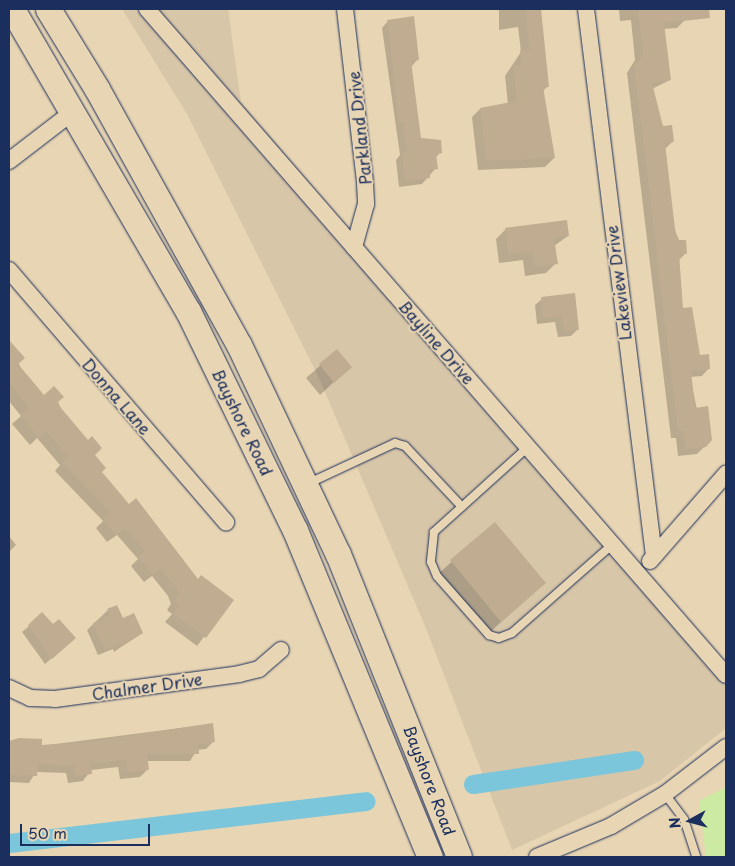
<!DOCTYPE html>
<html>
<head>
<meta charset="utf-8">
<style>
	body { margin:0 }
	#map { position:relative; width:735px; height:866px; overflow:hidden; background:#e8d5b3; font-family:"Playpen Sans",sans-serif }
	div>[style] { position:absolute }
	[style*='--x'] { left:calc(var(--x)*1px); top:calc(var(--y)*1px); width:calc(var(--w)*1px); rotate:calc(var(--a)*1deg) }
	.built>* { inset:0; background:#d8c6a8 }
	.green>* { inset:0; background:#cceaa2 }
	.shadow>* { inset:0; background:#0003 }
	.canal>* { height:19px; margin:-9.5px; padding:0 9.5px; transform-origin:9.5px; border-radius:9.5px; background:#7cc6dc }
	.building>* { inset:0; background:#bfac91 }
	.roads { filter:drop-shadow(0 0 1px #1b2f5e) drop-shadow(0 0 1px #1b2f5e) }
	.service>* { height:8px; margin:-4px; padding:0 4px; transform-origin:4px; border-radius:4px; background:#e8d5b3 }
	.minor>* { height:16px; margin:-8px; padding:0 8px; transform-origin:8px; border-radius:8px; background:#e8d5b3 }
	.primary>* { height:25px; margin:-12.5px; padding:0 12.5px; transform-origin:12.5px; border-radius:12.5px; background:#e8d5b3 }
	span { translate:-50% -50%; white-space:nowrap; text-align:center; line-height:1.15; -webkit-text-stroke:4px #e8d5b3; paint-order:stroke }
	.street-label { font-size:16px; color:#1b2f5e }
	.frame { position:absolute; inset:0; border:10px solid #1b2f5e; pointer-events:none }
	.north { position:absolute; left:665px; top:796px; width:50px; height:50px; -webkit-text-stroke:4px #e8d5b3; paint-order:stroke; rotate:263deg; font-size:14px; font-weight:700; line-height:20px; text-align:center; color:#1b2f5e }
	.north::after { content:''; display:block; margin:auto; width:18px; height:22px; background:#1b2f5e; clip-path:polygon(50% 0,100% 100%,50% 72%,0 100%) }
	.scale { position:absolute; left:20px; top:824px; width:130px; height:22px; box-sizing:border-box; border:2px solid #1b2f5e; border-top:0; padding-left:6px; font-size:15px; line-height:18px; white-space:nowrap; color:#1b2f5e; -webkit-text-stroke:4px #e8d5b3; paint-order:stroke }
</style>
</head>
<body>
<div id="map">
	<div class="built">
		<i style="clip-path:polygon(122px 9px,228px 9px,241px 102px,726px 670px,726px 728px,660px 781px,512px 850px,425px 626px,318px 376px,187px 114px)"></i>
	</div>
	<div class="green">
		<i style="clip-path:polygon(726px 787px,726px 857px,706px 857px,699px 801px)"></i>
	</div>
	<div class="shadow">
		<i style="clip-path:polygon(499px 9px,539px 9px,548px 86px,542px 92px,554px 158px,545px 167px,478px 170px,472px 117px,480px 109px,508px 104px,505px 76px,521px 52px,518px 27px,499px 30px)"></i>
		<i style="clip-path:polygon(619px 9px,683px 9px,685px 20px,677px 28px,663px 29px,670px 80px,652px 89px,662px 127px,673px 141px,665px 149px,674px 230px,686px 253px,678px 261px,682px 310px,698px 357px,709px 368px,702px 376px,690px 377px,705px 446px,697px 454px,678px 456px,676px 438px,671px 438px,627px 73px,635px 60px,631px 20px,620px 21px)"></i>
		<i style="clip-path:polygon(388px 21px,418px 59px,411px 67px,420px 139px,441px 152px,435px 158px,436px 168px,422px 184px,399px 187px,396px 160px,400px 155px,382px 28px)"></i>
		<i style="clip-path:polygon(506px 229px,568px 236px,554px 246px,556px 263px,546px 273px,525px 276px,523px 260px,499px 263px,496px 239px)"></i>
		<i style="clip-path:polygon(542px 299px,578px 329px,571px 336px,558px 337px,555px 322px,537px 324px,535px 305px)"></i>
		<i style="clip-path:polygon(14px 348px,21px 369px,43px 396px,56px 403px,100px 472px,129px 506px,197px 580px,232px 600px,197px 646px,165px 622px,172px 614px,167px 610px,171px 604px,168px 596px,152px 576px,144px 582px,131px 566px,138px 559px,117px 535px,107px 542px,96px 528px,103px 521px,55px 471px,60px 465px,37px 438px,30px 445px,12px 424px,21px 416px,9px 401px,9px 352px)"></i>
		<i style="clip-path:polygon(337px 351px,350px 367px,320px 395px,306px 378px)"></i>
		<i style="clip-path:polygon(494px 524px,544px 583px,488px 634px,438px 574px)"></i>
		<i style="clip-path:polygon(9px 536px,16px 545px,9px 552px)"></i>
		<i style="clip-path:polygon(108px 610px,141px 633px,114px 652px,113px 649px,98px 655px,87px 630px)"></i>
		<i style="clip-path:polygon(29px 626px,52px 626px,68px 644px,45px 664px,22px 632px)"></i>
		<i style="clip-path:polygon(212px 724px,214px 741px,206px 749px,197px 750px,190px 761px,147px 761px,148px 769px,140px 777px,120px 779px,118px 767px,91px 770px,83px 781px,68px 783px,66px 773px,36px 772px,29px 783px,9px 782px,9px 742px,40px 746px)"></i>
	</div>
	<div class="canal">
		<i style="--x:473;--y:784;--w:163;--a:-8.5"></i>
		<i style="--x:9;--y:843;--w:359;--a:-6.7"></i>
	</div>
	<div class="building">
		<i style="clip-path:polygon(525px 9px,541px 9px,549px 87px,543px 87px,555px 158px,486px 161px,480px 108px,517px 101px,513px 66px,522px 64px,520px 50px,530px 49px)"></i>
		<i style="clip-path:polygon(638px 9px,709px 9px,710px 18px,664px 23px,671px 80px,652px 83px,663px 126px,672px 125px,674px 142px,665px 143px,675px 229px,678px 240px,686px 240px,687px 254px,679px 254px,683px 308px,692px 307px,700px 355px,709px 354px,710px 369px,691px 371px,695px 408px,708px 406px,712px 440px,706px 447px,685px 449px,683px 431px,678px 431px,634px 65px,643px 55px)"></i>
		<i style="clip-path:polygon(414px 16px,419px 60px,411px 61px,421px 138px,441px 140px,442px 153px,436px 154px,438px 169px,429px 170px,430px 178px,405px 181px,402px 152px,407px 152px,403px 122px,399px 123px,387px 20px)"></i>
		<i style="clip-path:polygon(567px 220px,569px 236px,554px 238px,558px 264px,535px 267px,533px 251px,508px 254px,505px 228px)"></i>
		<i style="clip-path:polygon(575px 293px,579px 330px,564px 331px,562px 316px,543px 318px,541px 297px)"></i>
		<i style="clip-path:polygon(9px 340px,25px 358px,18px 364px,44px 395px,54px 386px,64px 397px,58px 402px,61px 408px,88px 440px,92px 436px,102px 448px,95px 455px,106px 468px,102px 472px,129px 504px,136px 498px,198px 579px,201px 575px,234px 600px,206px 638px,173px 614px,179px 605px,174px 602px,179px 595px,176px 587px,160px 569px,153px 575px,138px 557px,145px 551px,125px 528px,116px 535px,103px 519px,111px 513px,62px 462px,68px 457px,46px 431px,39px 438px,20px 415px,29px 407px,9px 384px)"></i>
		<i style="clip-path:polygon(337px 349px,352px 367px,334px 383px,319px 364px)"></i>
		<i style="clip-path:polygon(495px 522px,546px 583px,501px 622px,450px 560px)"></i>
		<i style="clip-path:polygon(117px 605px,123px 618px,134px 613px,143px 633px,121px 647px,120px 643px,105px 650px,93px 623px,110px 615px,107px 609px)"></i>
		<i style="clip-path:polygon(42px 612px,53px 624px,59px 619px,76px 638px,52px 659px,28px 625px)"></i>
		<i style="clip-path:polygon(213px 723px,215px 742px,198px 744px,199px 754px,147px 754px,149px 770px,127px 772px,126px 760px,91px 764px,92px 774px,75px 776px,74px 766px,38px 764px,37px 776px,9px 775px,9px 741px,19px 738px,42px 739px,42px 745px,87px 742px)"></i>
	</div>
	<div class="roads">
		<div class="service">
			<i style="--x:528;--y:447;--w:127;--a:137.9"></i>
			<i style="--x:434;--y:532;--w:30;--a:96"></i>
			<i style="--x:431;--y:562;--w:15;--a:67"></i>
			<i style="--x:437;--y:576;--w:79;--a:48.6"></i>
			<i style="--x:489;--y:635;--w:10;--a:17"></i>
			<i style="--x:499;--y:638;--w:14;--a:-21"></i>
			<i style="--x:512;--y:633;--w:135;--a:-41.4"></i>
			<i style="--x:307;--y:484;--w:97;--a:-25"></i>
			<i style="--x:395;--y:443;--w:10;--a:17"></i>
			<i style="--x:405;--y:446;--w:83;--a:46.9"></i>
			<i style="--x:665;--y:794;--w:31;--a:53"></i>
			<i style="--x:684;--y:819;--w:40;--a:72"></i>
		</div>
		<div class="minor">
			<i style="--x:147;--y:9;--w:882;--a:49"></i>
			<i style="--x:345;--y:9;--w:175;--a:83.4"></i>
			<i style="--x:365;--y:183;--w:21;--a:87"></i>
			<i style="--x:366;--y:204;--w:45;--a:105.6"></i>
			<i style="--x:586;--y:9;--w:551;--a:82.91"></i>
			<i style="--x:9;--y:161;--w:82;--a:-37.6"></i>
			<i style="--x:9;--y:270;--w:333;--a:49.3"></i>
			<i style="--x:650;--y:561;--w:116;--a:-48.9"></i>
			<i style="--x:9;--y:688;--w:23;--a:25"></i>
			<i style="--x:30;--y:698;--w:25;--a:2"></i>
			<i style="--x:55;--y:699;--w:186;--a:-7.7"></i>
			<i style="--x:239;--y:674;--w:21;--a:-14"></i>
			<i style="--x:259;--y:669;--w:29;--a:-41"></i>
			<i style="--x:537;--y:857;--w:80;--a:-22.7"></i>
			<i style="--x:611;--y:826;--w:63;--a:-30.7"></i>
			<i style="--x:665;--y:794;--w:77;--a:-37.6"></i>
		</div>
		<div class="primary">
			<i style="--x:12;--y:9;--w:350;--a:59.8"></i>
			<i style="--x:188;--y:311;--w:244;--a:64"></i>
			<i style="--x:295;--y:530;--w:354;--a:67.6"></i>
			<i style="--x:48;--y:9;--w:94;--a:58.5"></i>
			<i style="--x:97;--y:89;--w:293;--a:61"></i>
			<i style="--x:239;--y:345;--w:231;--a:64.7"></i>
			<i style="--x:338;--y:554;--w:326;--a:68.2"></i>
		</div>
	</div>
	<div class="street-label">
		<span style="left:359px;top:128px;rotate:-96deg">Parkland Drive</span>
		<span style="left:618px;top:283px;rotate:-97deg">Lakeview Drive</span>
		<span style="left:437px;top:342px;rotate:49deg">Bayline Drive</span>
		<span style="left:117px;top:396px;rotate:49deg">Donna Lane</span>
		<span style="left:243px;top:422px;rotate:64deg">Bayshore Road</span>
		<span style="left:147px;top:686px;rotate:-8deg">Chalmer Drive</span>
		<span style="left:430px;top:780px;rotate:69deg">Bayshore Road</span>
	</div>
	<div class="frame"></div>
	<div class="north">N</div>
	<div class="scale">50 m</div>
</div>
</body>
</html>
